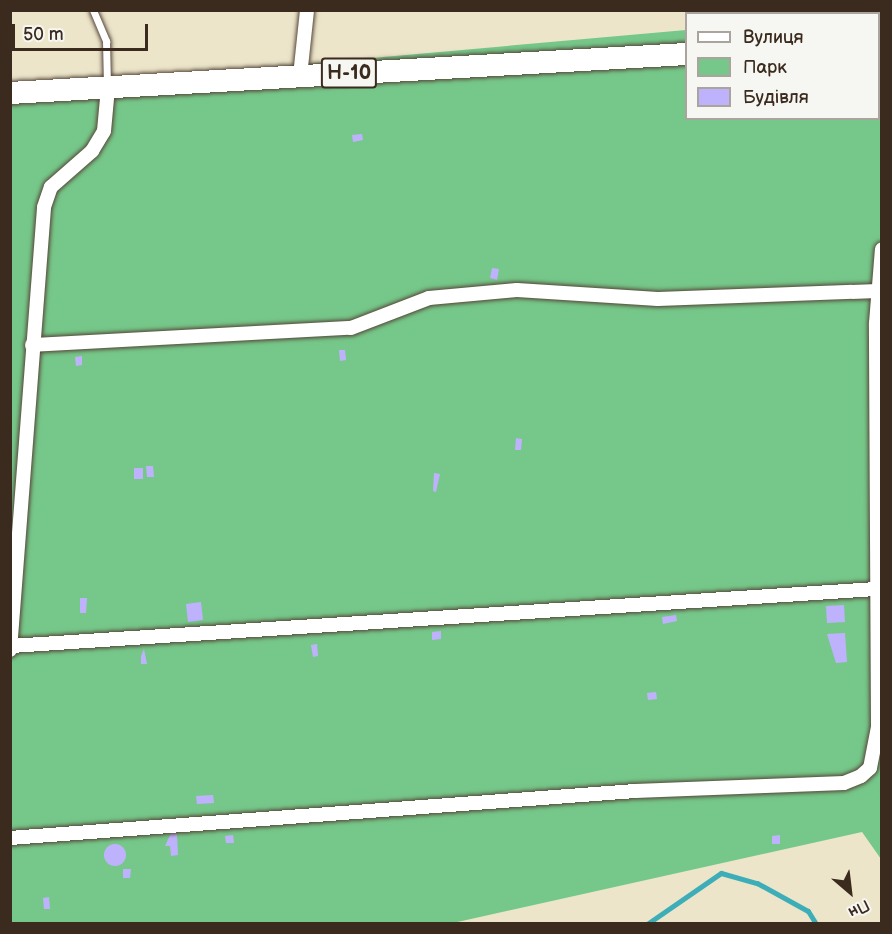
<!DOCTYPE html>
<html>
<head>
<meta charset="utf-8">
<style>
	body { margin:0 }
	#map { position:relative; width:892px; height:934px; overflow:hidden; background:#ece5ca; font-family:"Balsamiq Sans",sans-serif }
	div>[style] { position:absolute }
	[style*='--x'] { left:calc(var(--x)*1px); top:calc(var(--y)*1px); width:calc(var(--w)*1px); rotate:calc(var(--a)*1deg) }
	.green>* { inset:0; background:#76c88a }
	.stream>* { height:5px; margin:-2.5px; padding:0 2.5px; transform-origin:2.5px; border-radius:2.5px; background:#3daeb7 }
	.building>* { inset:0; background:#bfb2fd }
	.round { border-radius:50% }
	.roads { filter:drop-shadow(0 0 2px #564638) drop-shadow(0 0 2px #564638) }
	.service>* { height:7px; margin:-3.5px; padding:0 3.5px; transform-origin:3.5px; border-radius:3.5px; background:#fff }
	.minor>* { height:14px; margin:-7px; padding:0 7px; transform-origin:7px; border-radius:7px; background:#fff }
	.primary>* { height:22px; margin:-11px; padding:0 11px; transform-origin:11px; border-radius:11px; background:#fff }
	span { translate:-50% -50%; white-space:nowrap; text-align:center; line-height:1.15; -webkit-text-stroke:4.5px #f6f6f2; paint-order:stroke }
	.shield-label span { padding:2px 4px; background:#f6f6f2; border:2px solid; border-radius:4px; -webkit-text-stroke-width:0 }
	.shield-label { font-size:20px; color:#3b2a1e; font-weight:700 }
	.frame { position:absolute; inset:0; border:12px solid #3b2a1e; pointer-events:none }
	.legend { position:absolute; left:685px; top:12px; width:195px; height:108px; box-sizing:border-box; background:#f6f6f2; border:2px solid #aba49d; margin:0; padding:8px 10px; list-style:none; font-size:18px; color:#3b2a1e }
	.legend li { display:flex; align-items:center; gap:12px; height:30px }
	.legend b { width:30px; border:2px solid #aba49d }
	.north { position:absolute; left:820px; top:862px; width:60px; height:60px; -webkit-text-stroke:4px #f6f6f2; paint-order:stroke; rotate:152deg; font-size:16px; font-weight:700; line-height:24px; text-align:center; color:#3b2a1e }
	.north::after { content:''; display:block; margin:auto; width:21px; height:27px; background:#3b2a1e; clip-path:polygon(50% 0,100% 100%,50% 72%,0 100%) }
	.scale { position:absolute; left:12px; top:24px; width:136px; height:27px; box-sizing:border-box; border:3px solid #3b2a1e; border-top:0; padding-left:8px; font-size:18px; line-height:21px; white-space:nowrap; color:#3b2a1e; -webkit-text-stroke:4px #f6f6f2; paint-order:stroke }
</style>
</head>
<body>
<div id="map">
	<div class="green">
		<i style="clip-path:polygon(881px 12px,881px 859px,862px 832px,453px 923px,11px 924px,11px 90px,686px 30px,686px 118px,878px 118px,878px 14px,867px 13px)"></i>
	</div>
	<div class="stream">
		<i style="--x:647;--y:924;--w:90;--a:-34.6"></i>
		<i style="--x:721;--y:873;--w:37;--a:16"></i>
		<i style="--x:757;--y:883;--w:58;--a:28.8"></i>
		<i style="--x:808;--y:911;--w:15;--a:58"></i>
	</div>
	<div class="building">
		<i style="clip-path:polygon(362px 134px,363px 140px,353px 142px,352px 135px)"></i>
		<i style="clip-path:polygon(492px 268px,499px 269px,497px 280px,490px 278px)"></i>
		<i style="clip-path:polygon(339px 350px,345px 350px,346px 360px,340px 361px)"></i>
		<i style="clip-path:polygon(82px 356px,82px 365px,76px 366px,75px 357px)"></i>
		<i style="clip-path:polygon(516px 438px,522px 439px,521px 450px,515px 450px)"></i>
		<i style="clip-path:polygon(146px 466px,153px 466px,154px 477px,147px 477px)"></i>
		<i style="clip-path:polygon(134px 468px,143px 468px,143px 479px,134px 479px)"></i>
		<i style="clip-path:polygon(434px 473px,440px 474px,436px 492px,433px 491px)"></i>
		<i style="clip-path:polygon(80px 598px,87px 598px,86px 613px,80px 613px)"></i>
		<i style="clip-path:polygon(201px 602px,203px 620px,188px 622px,186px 604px)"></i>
		<i style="clip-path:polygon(844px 605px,845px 622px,827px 623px,826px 606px)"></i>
		<i style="clip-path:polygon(676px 615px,677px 621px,663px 624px,662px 617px)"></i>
		<i style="clip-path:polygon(441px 631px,441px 639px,432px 640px,432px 632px)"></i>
		<i style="clip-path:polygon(845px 633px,847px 662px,836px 663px,827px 634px)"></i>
		<i style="clip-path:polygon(317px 644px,318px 656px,313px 657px,311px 645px)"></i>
		<i style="clip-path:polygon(144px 649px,147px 664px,141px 664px,141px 656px)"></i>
		<i style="clip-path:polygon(656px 692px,657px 699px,648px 700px,647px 693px)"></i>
		<i style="clip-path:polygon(213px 795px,214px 803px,197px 804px,196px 796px)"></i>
		<i style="clip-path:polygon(171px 833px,177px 834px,178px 855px,171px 856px,170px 846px,165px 846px)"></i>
		<i style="clip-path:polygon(233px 835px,234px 843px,226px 843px,225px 836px)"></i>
		<i style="clip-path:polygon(780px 835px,780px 844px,772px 844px,772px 836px)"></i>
		<i class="round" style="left:104px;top:844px;width:22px;height:22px"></i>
		<i style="clip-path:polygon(123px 869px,131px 869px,130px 878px,123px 878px)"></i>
		<i style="clip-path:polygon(49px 897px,50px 909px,44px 909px,43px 898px)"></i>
	</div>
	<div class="roads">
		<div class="service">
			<i style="--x:93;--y:10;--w:34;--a:67"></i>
			<i style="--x:106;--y:41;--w:44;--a:88.7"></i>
		</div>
		<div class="minor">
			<i style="--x:300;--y:76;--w:66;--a:-83.9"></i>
			<i style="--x:32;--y:345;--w:319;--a:-3.1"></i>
			<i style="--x:351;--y:328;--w:84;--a:-21"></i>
			<i style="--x:429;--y:298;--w:88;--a:-5.2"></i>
			<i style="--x:517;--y:290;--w:141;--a:3.7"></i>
			<i style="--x:658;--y:299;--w:220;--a:-2.1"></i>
			<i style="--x:11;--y:646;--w:868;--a:-3.77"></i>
			<i style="--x:10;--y:650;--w:444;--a:-85.6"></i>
			<i style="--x:44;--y:207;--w:21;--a:-71"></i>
			<i style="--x:51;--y:187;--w:55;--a:-41.3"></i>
			<i style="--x:92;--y:151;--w:23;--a:-59"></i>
			<i style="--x:104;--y:131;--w:43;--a:-84.7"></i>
			<i style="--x:10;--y:838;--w:627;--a:-4.3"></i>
			<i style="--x:635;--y:791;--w:209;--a:-2.2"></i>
			<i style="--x:844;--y:783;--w:18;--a:-22"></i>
			<i style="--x:861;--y:776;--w:12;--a:-42"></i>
			<i style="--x:870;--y:768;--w:42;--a:-79"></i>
			<i style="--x:878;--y:727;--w:404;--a:-90.3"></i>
			<i style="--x:876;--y:323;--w:74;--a:-85.4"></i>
		</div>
		<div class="primary">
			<i style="--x:878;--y:43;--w:4;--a:0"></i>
			<i style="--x:10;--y:93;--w:677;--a:-3.3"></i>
		</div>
	</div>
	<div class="shield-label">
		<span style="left:349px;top:73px">Н-10</span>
	</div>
	<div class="frame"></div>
	<ul class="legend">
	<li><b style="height:8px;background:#fff"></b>Вулиця</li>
	<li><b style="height:16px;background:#76c88a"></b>Парк</li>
	<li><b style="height:16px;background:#bfb2fd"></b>Будівля</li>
	</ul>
	<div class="north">Пн</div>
	<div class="scale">50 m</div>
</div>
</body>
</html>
